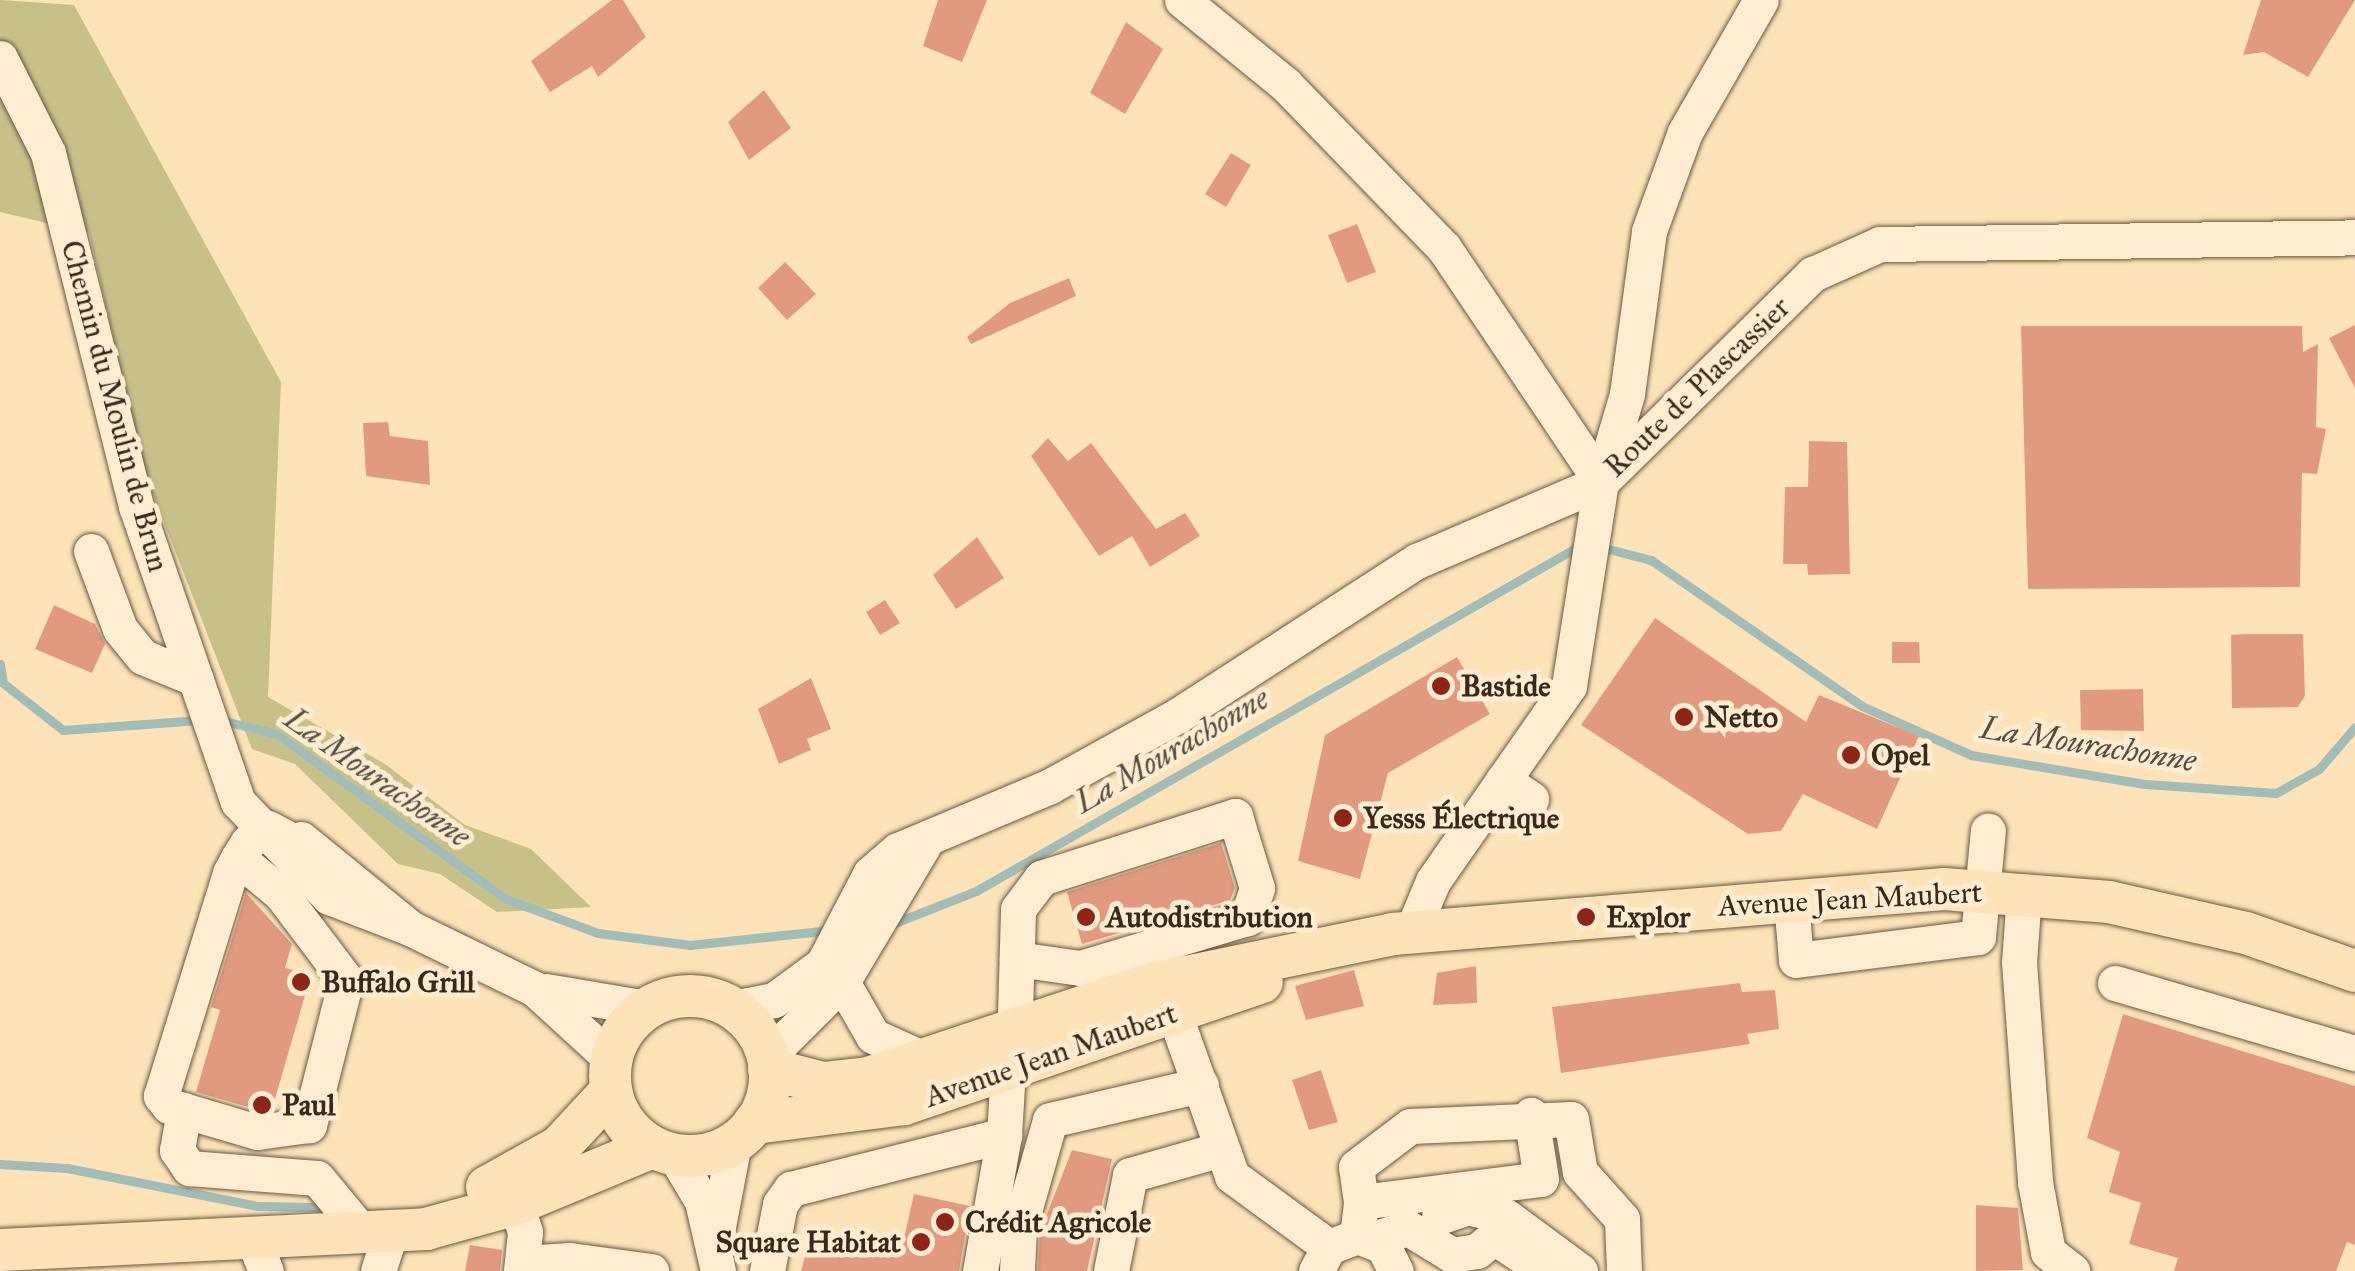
<!DOCTYPE html>
<html>
<head>
<meta charset="utf-8">
<style>
	body { margin:0 }
	#map { position:relative; width:2355px; height:1271px; overflow:hidden; background:#fde3b7; font-family:"IM FELL Great Primer",serif }
	div>[style] { position:absolute }
	[style*='--x'] { left:calc(var(--x)*1px); top:calc(var(--y)*1px); width:calc(var(--w)*1px); rotate:calc(var(--a)*1deg) }
	.green>* { inset:0; background:#c7c189 }
	.stream>* { height:9px; margin:-4.5px; padding:0 4.5px; transform-origin:4.5px; border-radius:4.5px; background:#a2bdb7 }
	.building>* { inset:0; background:#e19a80 }
	.roads { filter:drop-shadow(0 0 2px #695844) drop-shadow(0 0 2px #695844) }
	.minor>* { height:35px; margin:-17.5px; padding:0 17.5px; transform-origin:17.5px; border-radius:17.5px; background:#feedd0 }
	.major>* { height:42px; margin:-21px; padding:0 21px; transform-origin:21px; border-radius:21px; background:#fde3b7 }
	.major>.ring { margin:-21px; padding:0; box-sizing:content-box; background:none; border:42px solid #fde3b7; border-radius:50% }
	.dots>* { width:28px; height:28px; translate:-50% -50%; box-sizing:border-box; border:5px solid #feedd0; border-radius:50% }
	span { translate:-50% -50%; white-space:nowrap; text-align:center; line-height:1.15; -webkit-text-stroke:10px #feedd0; paint-order:stroke }
	.street-label { font-size:30px; color:#38291d }
	.poi-label { font-size:30px; color:#38291d; font-weight:700 }
	.left { translate:0 -50%; text-align:left }
	.right { translate:-100% -50%; text-align:right }
	.water-label { font-size:32px; color:#524e44; font-style:italic }
</style>
</head>
<body>
<div id="map">
	<div class="green">
		<i style="clip-path:polygon(0 0,74px 5px,281px 382px,268px 697px,385px 764px,465px 825px,531px 849px,591px 907px,497px 912px,440px 874px,398px 864px,295px 764px,252px 749px,146px 476px,89px 233px,0 212px)"></i>
	</div>
	<div class="stream">
		<i style="--x:1597;--y:546;--w:56;--a:14.5"></i>
		<i style="--x:1651;--y:560;--w:257;--a:34.7"></i>
		<i style="--x:1862;--y:706;--w:120;--a:24.2"></i>
		<i style="--x:1971;--y:755;--w:176;--a:9.5"></i>
		<i style="--x:2145;--y:784;--w:131;--a:3.9"></i>
		<i style="--x:2276;--y:793;--w:49;--a:-29.2"></i>
		<i style="--x:2319;--y:769;--w:55;--a:-49.4"></i>
		<i style="--x:0;--y:664;--w:19;--a:81"></i>
		<i style="--x:3;--y:683;--w:76;--a:38.1"></i>
		<i style="--x:63;--y:730;--w:137;--a:-4.2"></i>
		<i style="--x:220;--y:720;--w:59;--a:13.8"></i>
		<i style="--x:277;--y:734;--w:282;--a:35.8"></i>
		<i style="--x:506;--y:899;--w:98;--a:20.3"></i>
		<i style="--x:598;--y:933;--w:93;--a:7.4"></i>
		<i style="--x:690;--y:945;--w:142;--a:-6.1"></i>
		<i style="--x:887;--y:926;--w:96;--a:-21.5"></i>
		<i style="--x:976;--y:891;--w:697;--a:-29.77"></i>
		<i style="--x:0;--y:1164;--w:67;--a:3.4"></i>
		<i style="--x:67;--y:1168;--w:195;--a:11.3"></i>
		<i style="--x:258;--y:1206;--w:58;--a:1"></i>
	</div>
	<div class="building">
		<i style="clip-path:polygon(612px 0,623px 0,646px 37px,598px 77px,592px 66px,550px 92px,531px 61px)"></i>
		<i style="clip-path:polygon(938px 0,987px 0,962px 62px,923px 46px)"></i>
		<i style="clip-path:polygon(2261px 0,2355px 0,2308px 77px,2264px 52px,2243px 55px)"></i>
		<i style="clip-path:polygon(1126px 22px,1163px 49px,1125px 114px,1090px 93px)"></i>
		<i style="clip-path:polygon(764px 90px,791px 128px,749px 160px,728px 122px)"></i>
		<i style="clip-path:polygon(1231px 153px,1251px 165px,1226px 207px,1205px 194px)"></i>
		<i style="clip-path:polygon(1357px 224px,1376px 272px,1347px 283px,1328px 235px)"></i>
		<i style="clip-path:polygon(785px 262px,816px 294px,787px 320px,758px 288px)"></i>
		<i style="clip-path:polygon(1069px 278px,1076px 296px,971px 344px,967px 337px,1010px 303px)"></i>
		<i style="clip-path:polygon(2355px 325px,2355px 388px,2329px 338px)"></i>
		<i style="clip-path:polygon(2021px 326px,2302px 326px,2303px 352px,2318px 344px,2316px 427px,2326px 429px,2317px 474px,2302px 473px,2300px 587px,2028px 589px)"></i>
		<i style="clip-path:polygon(388px 422px,390px 436px,428px 441px,430px 485px,366px 476px,363px 423px)"></i>
		<i style="clip-path:polygon(1048px 438px,1068px 461px,1091px 443px,1156px 529px,1185px 513px,1200px 536px,1150px 567px,1132px 536px,1099px 556px,1031px 456px)"></i>
		<i style="clip-path:polygon(1809px 441px,1847px 442px,1850px 574px,1808px 575px,1807px 564px,1783px 564px,1785px 487px,1808px 487px)"></i>
		<i style="clip-path:polygon(977px 537px,1004px 578px,956px 609px,933px 575px)"></i>
		<i style="clip-path:polygon(885px 600px,900px 623px,880px 635px,866px 612px)"></i>
		<i style="clip-path:polygon(54px 605px,95px 624px,105px 644px,92px 673px,35px 649px)"></i>
		<i style="clip-path:polygon(1655px 618px,1806px 722px,1819px 695px,1919px 736px,1877px 829px,1803px 794px,1781px 831px,1748px 834px,1581px 725px)"></i>
		<i style="clip-path:polygon(2246px 634px,2303px 634px,2305px 696px,2298px 707px,2232px 708px,2231px 635px)"></i>
		<i style="clip-path:polygon(1892px 642px,1919px 642px,1920px 663px,1892px 663px)"></i>
		<i style="clip-path:polygon(1457px 657px,1490px 714px,1388px 773px,1360px 879px,1298px 861px,1325px 735px)"></i>
		<i style="clip-path:polygon(811px 678px,831px 729px,807px 739px,811px 750px,779px 764px,758px 709px)"></i>
		<i style="clip-path:polygon(2143px 689px,2144px 731px,2081px 730px,2080px 690px)"></i>
		<i style="clip-path:polygon(1221px 843px,1235px 888px,1230px 900px,1082px 944px,1067px 892px)"></i>
		<i style="clip-path:polygon(246px 893px,292px 944px,285px 968px,311px 975px,272px 1109px,259px 1110px,196px 1092px,220px 1010px,211px 1007px)"></i>
		<i style="clip-path:polygon(1476px 966px,1477px 1003px,1433px 1005px,1437px 973px)"></i>
		<i style="clip-path:polygon(1354px 970px,1364px 1006px,1306px 1020px,1295px 986px)"></i>
		<i style="clip-path:polygon(1740px 983px,1742px 992px,1775px 990px,1779px 1029px,1747px 1034px,1750px 1044px,1561px 1073px,1552px 1007px)"></i>
		<i style="clip-path:polygon(2123px 1014px,2355px 1086px,2355px 1245px,2347px 1242px,2336px 1271px,2174px 1271px,2178px 1258px,2129px 1244px,2141px 1203px,2109px 1192px,2120px 1152px,2087px 1138px)"></i>
		<i style="clip-path:polygon(1321px 1070px,1338px 1122px,1309px 1130px,1292px 1080px)"></i>
		<i style="clip-path:polygon(1072px 1150px,1112px 1159px,1087px 1271px,1038px 1271px,1040px 1232px)"></i>
		<i style="clip-path:polygon(914px 1194px,970px 1206px,959px 1271px,801px 1271px,813px 1228px,902px 1247px)"></i>
		<i style="clip-path:polygon(1976px 1205px,2018px 1208px,2023px 1270px,1976px 1271px)"></i>
		<i style="clip-path:polygon(470px 1245px,502px 1250px,500px 1271px,465px 1271px)"></i>
	</div>
	<div class="roads">
		<div class="minor">
			<i style="--x:1182;--y:0;--w:133;--a:39.2"></i>
			<i style="--x:1285;--y:84;--w:228;--a:45.9"></i>
			<i style="--x:1444;--y:248;--w:282;--a:56.1"></i>
			<i style="--x:0;--y:58;--w:106;--a:63.2"></i>
			<i style="--x:48;--y:153;--w:364;--a:76"></i>
			<i style="--x:136;--y:506;--w:313;--a:71"></i>
			<i style="--x:238;--y:802;--w:132;--a:46.2"></i>
			<i style="--x:329;--y:897;--w:87;--a:20.9"></i>
			<i style="--x:91;--y:551;--w:83;--a:69.6"></i>
			<i style="--x:120;--y:629;--w:36;--a:51"></i>
			<i style="--x:143;--y:657;--w:57;--a:22.5"></i>
			<i style="--x:1503;--y:780;--w:34;--a:34"></i>
			<i style="--x:301;--y:839;--w:141;--a:39.2"></i>
			<i style="--x:410;--y:928;--w:139;--a:26"></i>
			<i style="--x:535;--y:989;--w:103;--a:42.6"></i>
			<i style="--x:238;--y:858;--w:56;--a:39.9"></i>
			<i style="--x:281;--y:894;--w:108;--a:52.9"></i>
			<i style="--x:346;--y:980;--w:150;--a:104.3"></i>
			<i style="--x:309;--y:1125;--w:52;--a:172.3"></i>
			<i style="--x:257;--y:1132;--w:92;--a:-163.5"></i>
			<i style="--x:169;--y:1106;--w:13;--a:-129"></i>
			<i style="--x:161;--y:1096;--w:233;--a:-72.8"></i>
			<i style="--x:230;--y:873;--w:17;--a:-62"></i>
			<i style="--x:238;--y:858;--w:19;--a:-58"></i>
			<i style="--x:248;--y:842;--w:24;--a:-35"></i>
			<i style="--x:268;--y:828;--w:53;--a:28"></i>
			<i style="--x:2024;--y:893;--w:69;--a:94.1"></i>
			<i style="--x:2019;--y:962;--w:221;--a:85.8"></i>
			<i style="--x:2035;--y:1182;--w:71;--a:79.5"></i>
			<i style="--x:2048;--y:1252;--w:31;--a:38"></i>
			<i style="--x:1791;--y:901;--w:59;--a:85.2"></i>
			<i style="--x:1796;--y:960;--w:183;--a:-7.2"></i>
			<i style="--x:1978;--y:937;--w:107;--a:-84.7"></i>
			<i style="--x:1412;--y:931;--w:54;--a:-67.2"></i>
			<i style="--x:1433;--y:881;--w:238;--a:-55.1"></i>
			<i style="--x:1569;--y:686;--w:206;--a:-81.1"></i>
			<i style="--x:1601;--y:482;--w:92;--a:-73.5"></i>
			<i style="--x:1627;--y:394;--w:164;--a:-82.3"></i>
			<i style="--x:1649;--y:231;--w:105;--a:-70"></i>
			<i style="--x:1685;--y:132;--w:152;--a:-60.1"></i>
			<i style="--x:842;--y:982;--w:62;--a:60.1"></i>
			<i style="--x:873;--y:1036;--w:54;--a:24.2"></i>
			<i style="--x:2115;--y:983;--w:250;--a:16.3"></i>
			<i style="--x:546;--y:991;--w:102;--a:9.6"></i>
			<i style="--x:1153;--y:1002;--w:24;--a:28"></i>
			<i style="--x:1174;--y:1013;--w:173;--a:70.4"></i>
			<i style="--x:1232;--y:1176;--w:120;--a:36.2"></i>
			<i style="--x:733;--y:1008;--w:42;--a:-11"></i>
			<i style="--x:774;--y:1000;--w:61;--a:-36.3"></i>
			<i style="--x:823;--y:964;--w:102;--a:-62.4"></i>
			<i style="--x:870;--y:874;--w:37;--a:-41"></i>
			<i style="--x:898;--y:850;--w:165;--a:-22.8"></i>
			<i style="--x:1050;--y:786;--w:145;--a:-28.9"></i>
			<i style="--x:1177;--y:716;--w:286;--a:-32.9"></i>
			<i style="--x:1417;--y:561;--w:200;--a:-23.2"></i>
			<i style="--x:1601;--y:482;--w:297;--a:-44.5"></i>
			<i style="--x:1813;--y:274;--w:73;--a:-24.1"></i>
			<i style="--x:1880;--y:244;--w:475;--a:-0.8"></i>
			<i style="--x:1017;--y:1029;--w:16;--a:-97"></i>
			<i style="--x:1015;--y:1013;--w:104;--a:-88.3"></i>
			<i style="--x:1018;--y:909;--w:39;--a:-53"></i>
			<i style="--x:1041;--y:878;--w:204;--a:-17.7"></i>
			<i style="--x:1235;--y:816;--w:75;--a:73"></i>
			<i style="--x:1257;--y:888;--w:32;--a:108"></i>
			<i style="--x:1247;--y:918;--w:174;--a:163.3"></i>
			<i style="--x:1080;--y:968;--w:64;--a:-171.9"></i>
			<i style="--x:768;--y:1056;--w:105;--a:-45"></i>
			<i style="--x:842;--y:982;--w:158;--a:-59.2"></i>
			<i style="--x:184;--y:1110;--w:41;--a:99.9"></i>
			<i style="--x:177;--y:1150;--w:22;--a:56"></i>
			<i style="--x:189;--y:1168;--w:128;--a:4.5"></i>
			<i style="--x:317;--y:1178;--w:61;--a:50.3"></i>
			<i style="--x:674;--y:1154;--w:55;--a:59.2"></i>
			<i style="--x:702;--y:1201;--w:72;--a:77.1"></i>
			<i style="--x:1361;--y:1202;--w:35;--a:-98"></i>
			<i style="--x:1356;--y:1167;--w:68;--a:-37.2"></i>
			<i style="--x:1410;--y:1126;--w:161;--a:-2.5"></i>
			<i style="--x:1571;--y:1119;--w:54;--a:80.4"></i>
			<i style="--x:1580;--y:1172;--w:63;--a:48.2"></i>
			<i style="--x:1622;--y:1219;--w:52;--a:87.8"></i>
			<i style="--x:516;--y:1204;--w:29;--a:72"></i>
			<i style="--x:525;--y:1232;--w:39;--a:96"></i>
			<i style="--x:1439;--y:1217;--w:31;--a:-19"></i>
			<i style="--x:1468;--y:1207;--w:40;--a:14.4"></i>
			<i style="--x:1507;--y:1217;--w:91;--a:36.5"></i>
			<i style="--x:252;--y:1235;--w:39;--a:69"></i>
			<i style="--x:1357;--y:1236;--w:34;--a:-83"></i>
			<i style="--x:1361;--y:1202;--w:181;--a:-7.3"></i>
			<i style="--x:1541;--y:1179;--w:65;--a:-98.9"></i>
			<i style="--x:716;--y:1237;--w:96;--a:-79.2"></i>
			<i style="--x:1372;--y:1239;--w:38;--a:-17"></i>
			<i style="--x:1408;--y:1228;--w:52;--a:31.5"></i>
			<i style="--x:1452;--y:1255;--w:25;--a:-9"></i>
			<i style="--x:1477;--y:1251;--w:22;--a:-39"></i>
			<i style="--x:1494;--y:1237;--w:61;--a:33.7"></i>
			<i style="--x:523;--y:1263;--w:47;--a:-3.7"></i>
			<i style="--x:570;--y:1260;--w:82;--a:7.7"></i>
			<i style="--x:378;--y:1271;--w:42;--a:-72"></i>
			<i style="--x:767;--y:1271;--w:68;--a:-79"></i>
			<i style="--x:780;--y:1204;--w:19;--a:-54"></i>
			<i style="--x:791;--y:1189;--w:220;--a:-14.2"></i>
			<i style="--x:1004;--y:1135;--w:65;--a:-86.5"></i>
			<i style="--x:980;--y:1271;--w:138;--a:-80"></i>
			<i style="--x:1017;--y:1271;--w:42;--a:-87.3"></i>
			<i style="--x:1019;--y:1229;--w:113;--a:-74.1"></i>
			<i style="--x:1050;--y:1120;--w:155;--a:-13.1"></i>
			<i style="--x:1111;--y:1271;--w:98;--a:-78.8"></i>
			<i style="--x:1130;--y:1175;--w:91;--a:-15.9"></i>
			<i style="--x:1316;--y:1271;--w:27;--a:-62"></i>
			<i style="--x:1329;--y:1247;--w:30;--a:-21"></i>
			<i style="--x:1357;--y:1236;--w:28;--a:21"></i>
			<i style="--x:1383;--y:1246;--w:28;--a:63"></i>
		</div>
		<div class="major">
			<i class="ring" style="left:610px;top:996px;width:118px;height:118px"></i>
			<i style="--x:769;--y:1069;--w:56;--a:14.5"></i>
			<i style="--x:823;--y:1083;--w:45;--a:-6.3"></i>
			<i style="--x:868;--y:1078;--w:294;--a:-18.4"></i>
			<i style="--x:1147;--y:985;--w:251;--a:-11.7"></i>
			<i style="--x:1393;--y:934;--w:553;--a:-4.67"></i>
			<i style="--x:1944;--y:889;--w:166;--a:4.5"></i>
			<i style="--x:2109;--y:902;--w:140;--a:12.8"></i>
			<i style="--x:2246;--y:933;--w:115;--a:19.2"></i>
			<i style="--x:754;--y:1123;--w:151;--a:-7.2"></i>
			<i style="--x:904;--y:1104;--w:378;--a:-18.8"></i>
			<i style="--x:487;--y:1187;--w:82;--a:-29.1"></i>
			<i style="--x:559;--y:1147;--w:76;--a:-47.1"></i>
			<i style="--x:0;--y:1250;--w:427;--a:-2.8"></i>
			<i style="--x:426;--y:1229;--w:93;--a:-15.5"></i>
			<i style="--x:516;--y:1204;--w:147;--a:-22.7"></i>
		</div>
	</div>
	<div class="dots">
		<i style="left:1441px;top:686px;background:#8f2418"></i>
		<i style="left:1684px;top:717px;background:#8f2418"></i>
		<i style="left:1851px;top:755px;background:#8f2418"></i>
		<i style="left:1343px;top:818px;background:#8f2418"></i>
		<i style="left:1086px;top:917px;background:#8f2418"></i>
		<i style="left:1586px;top:917px;background:#8f2418"></i>
		<i style="left:301px;top:982px;background:#8f2418"></i>
		<i style="left:262px;top:1105px;background:#8f2418"></i>
		<i style="left:945px;top:1222px;background:#8f2418"></i>
		<i style="left:921px;top:1242px;background:#8f2418"></i>
	</div>
	<div class="street-label">
		<span style="left:1697px;top:387px;rotate:-44deg">Route de Plascassier</span>
		<span style="left:115px;top:406px;rotate:75deg">Chemin du Moulin de Brun</span>
		<span style="left:1850px;top:899px;rotate:-3deg">Avenue Jean Maubert</span>
		<span style="left:1051px;top:1055px;rotate:-19deg">Avenue Jean Maubert</span>
	</div>
	<div class="poi-label">
		<span class="left" style="left:1461px;top:686px">Bastide</span>
		<span class="left" style="left:1704px;top:717px">Netto</span>
		<span class="left" style="left:1871px;top:755px">Opel</span>
		<span class="left" style="left:1363px;top:818px">Yesss Électrique</span>
		<span class="left" style="left:1106px;top:917px">Autodistribution</span>
		<span class="left" style="left:1606px;top:917px">Explor</span>
		<span class="left" style="left:321px;top:982px">Buffalo Grill</span>
		<span class="left" style="left:282px;top:1105px">Paul</span>
		<span class="left" style="left:965px;top:1222px">Crédit Agricole</span>
		<span class="right" style="left:901px;top:1242px">Square Habitat</span>
	</div>
	<div class="water-label">
		<span style="left:2088px;top:745px;rotate:9deg">La Mourachonne</span>
		<span style="left:1172px;top:751px;rotate:-30deg">La Mourachonne</span>
		<span style="left:377px;top:778px;rotate:35deg">La Mourachonne</span>
	</div>
</div>
</body>
</html>
